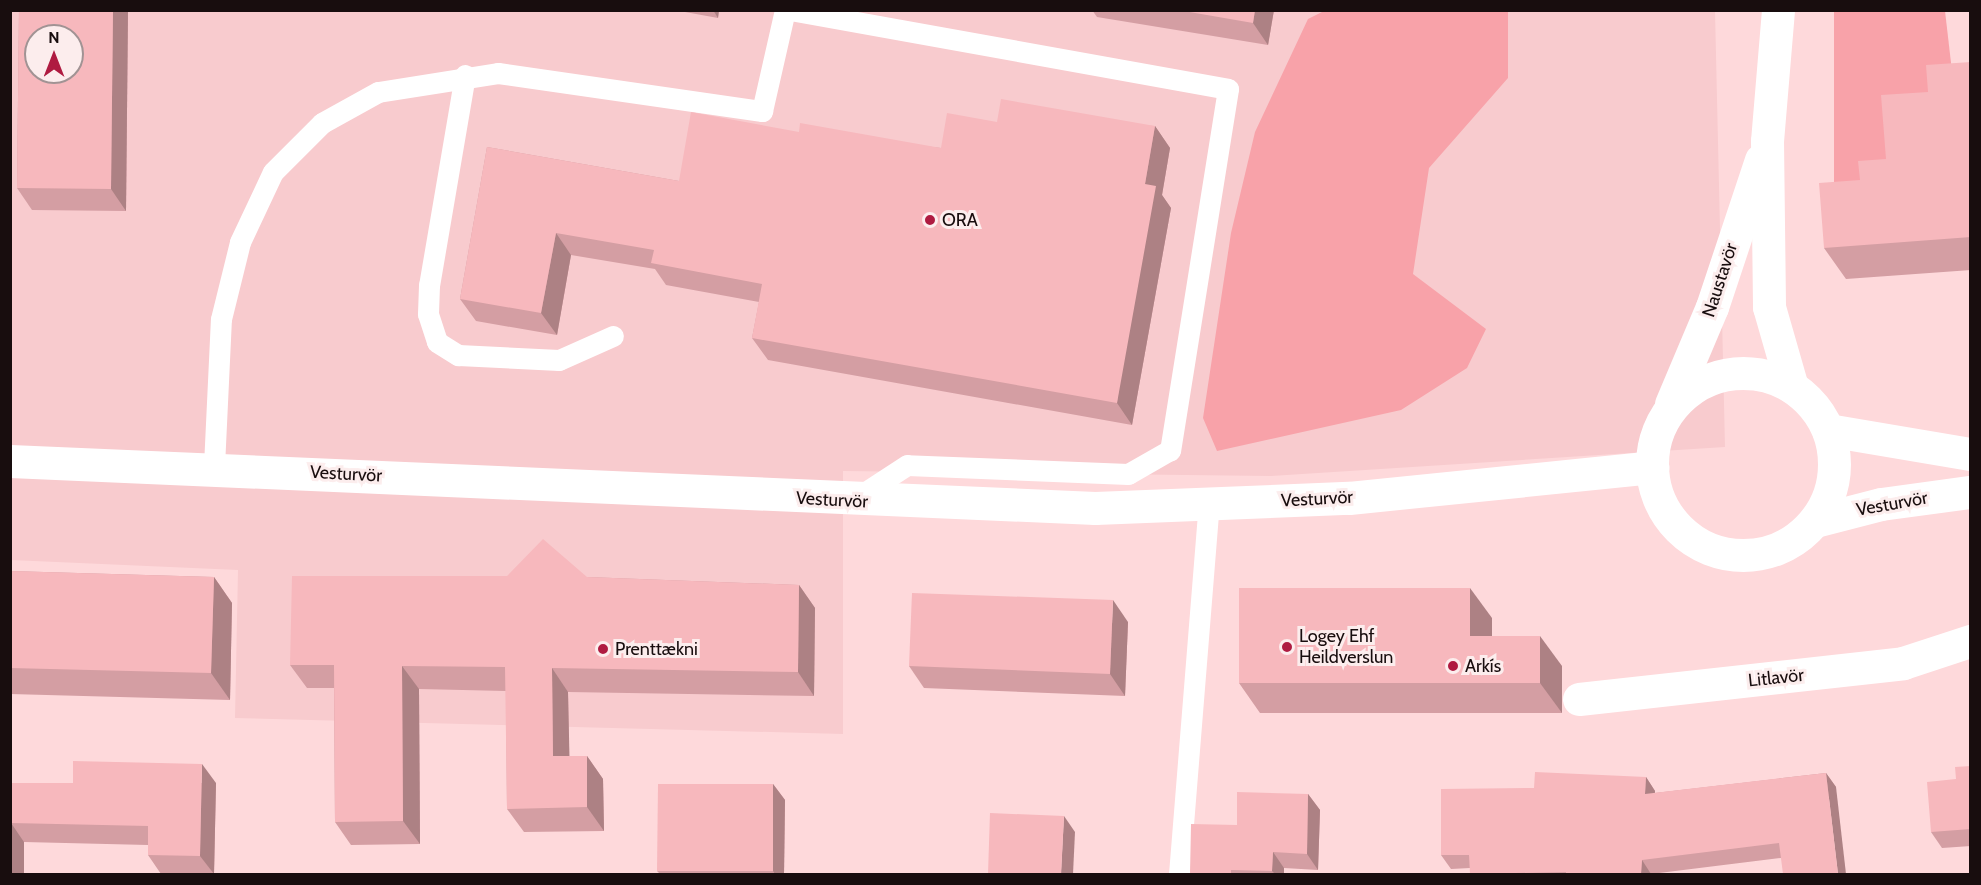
<!DOCTYPE html>
<html>
<head>
<meta charset="utf-8">
<style>
	body { margin:0 }
	#map { position:relative; width:1981px; height:885px; overflow:hidden; background:#fed9db; font-family:Cabin,sans-serif }
	div>[style] { position:absolute }
	[style*='--x'] { left:calc(var(--x)*1px); top:calc(var(--y)*1px); width:calc(var(--w)*1px); rotate:calc(var(--a)*1deg) }
	.built>* { inset:0; background:#f8cbce }
	.green>* { inset:0; background:#f8a2a9 }
	.lane>* { height:21px; margin:-10.5px; padding:0 10.5px; transform-origin:10.5px; border-radius:10.5px; background:#fff }
	.street>* { height:33px; margin:-16.5px; padding:0 16.5px; transform-origin:16.5px; border-radius:16.5px; background:#fff }
	.street>.ring { margin:-16.5px; padding:0; box-sizing:content-box; background:none; border:33px solid #fff; border-radius:50% }
	.wall>* { inset:0; background:#d49ea3 }
	.shaded-wall>* { inset:0; background:#ad8184 }
	.building>* { inset:0; background:#f7b8bd }
	.dots>* { width:16px; height:16px; translate:-50% -50%; box-sizing:border-box; border:3px solid #fceded; border-radius:50% }
	span { translate:-50% -50%; white-space:nowrap; text-align:center; line-height:1.15; -webkit-text-stroke:6px #fceded; paint-order:stroke }
	.poi-label { font-size:18px; color:#180d0e }
	.left { translate:0 -50%; text-align:left }
	.street-label { font-size:18px; color:#180d0e }
	.frame { position:absolute; inset:0; border:12px solid #180d0e; pointer-events:none }
	.north { position:absolute; left:24px; top:24px; width:60px; height:60px; box-sizing:border-box; background:#fceded; border:2px solid #a19394; border-radius:50%; rotate:0deg; font-size:16px; font-weight:700; line-height:24px; text-align:center; color:#180d0e }
	.north::after { content:''; display:block; margin:auto; width:21px; height:27px; background:#af1b41; clip-path:polygon(50% 0,100% 100%,50% 72%,0 100%) }
</style>
</head>
<body>
<div id="map">
	<div class="built">
		<i style="clip-path:polygon(evenodd,11px 11px,1715px 11px,1725px 447px,1271px 476px,843px 471px,843px 734px,235px 718px,238px 570px,11px 560px,11px 11px,36px 36px,72px 36px,72px 72px,36px 72px,36px 36px)"></i>
	</div>
	<div class="green">
		<i style="clip-path:polygon(1326px 10px,1508px 11px,1508px 78px,1429px 168px,1413px 274px,1486px 329px,1467px 368px,1401px 410px,1217px 451px,1203px 418px,1231px 233px,1255px 132px,1308px 19px)"></i>
		<i style="clip-path:polygon(1834px 11px,1945px 11px,1953px 80px,1896px 179px,1834px 204px)"></i>
	</div>
	<div class="lane">
		<i style="--x:790;--y:10;--w:445;--a:10.2"></i>
		<i style="--x:1228;--y:89;--w:366;--a:99.1"></i>
		<i style="--x:1170;--y:450;--w:48;--a:150.3"></i>
		<i style="--x:1128;--y:474;--w:221;--a:-177.7"></i>
		<i style="--x:907;--y:465;--w:59;--a:146.9"></i>
		<i style="--x:465;--y:75;--w:213;--a:99.7"></i>
		<i style="--x:429;--y:285;--w:29;--a:92"></i>
		<i style="--x:428;--y:314;--w:29;--a:72"></i>
		<i style="--x:437;--y:342;--w:25;--a:32"></i>
		<i style="--x:458;--y:355;--w:101;--a:2.8"></i>
		<i style="--x:559;--y:360;--w:59;--a:-24"></i>
		<i style="--x:214;--y:466;--w:147;--a:-87.3"></i>
		<i style="--x:221;--y:319;--w:79;--a:-76.1"></i>
		<i style="--x:240;--y:242;--w:77;--a:-64.8"></i>
		<i style="--x:273;--y:172;--w:69;--a:-45"></i>
		<i style="--x:322;--y:123;--w:64;--a:-29"></i>
		<i style="--x:378;--y:92;--w:121;--a:-9"></i>
		<i style="--x:498;--y:73;--w:267;--a:8.2"></i>
		<i style="--x:762;--y:111;--w:104;--a:-77.2"></i>
		<i style="--x:1179;--y:874;--w:371;--a:-85.4"></i>
	</div>
	<div class="street">
		<i style="--x:1778;--y:10;--w:131;--a:94.8"></i>
		<i style="--x:1767;--y:141;--w:166;--a:89.3"></i>
		<i style="--x:1769;--y:307;--w:83;--a:74"></i>
		<i class="ring" style="left:1652px;top:373px;width:149px;height:149px"></i>
		<i style="--x:1671;--y:404;--w:105;--a:-67.1"></i>
		<i style="--x:1712;--y:307;--w:155;--a:-71.6"></i>
		<i style="--x:1828;--y:430;--w:144;--a:9.6"></i>
		<i style="--x:10;--y:461;--w:1086;--a:2.48"></i>
		<i style="--x:1095;--y:508;--w:254;--a:-2.3"></i>
		<i style="--x:1349;--y:498;--w:305;--a:-5.8"></i>
		<i style="--x:1815;--y:521;--w:68;--a:-14.4"></i>
		<i style="--x:1881;--y:504;--w:90;--a:-7.7"></i>
		<i style="--x:1579;--y:699;--w:326;--a:-6.3"></i>
		<i style="--x:1903;--y:663;--w:71;--a:-18.2"></i>
	</div>
	<div class="wall">
		<i style="clip-path:polygon(19px 10px,128px 10px,126px 211px,32px 210px,17px 188px)"></i>
		<i style="clip-path:polygon(674px 10px,719px 10px,718px 18px)"></i>
		<i style="clip-path:polygon(1092px 10px,1274px 10px,1268px 45px,1097px 17px)"></i>
		<i style="clip-path:polygon(1971px 62px,1971px 270px,1846px 279px,1824px 248px,1860px 180px,1886px 159px,1928px 92px)"></i>
		<i style="clip-path:polygon(997px 122px,1155px 126px,1170px 148px,1162px 195px,1171px 208px,1132px 425px,768px 360px,752px 338px,759px 302px,666px 285px,655px 269px,571px 255px,557px 335px,476px 321px,460px 299px,487px 147px,679px 181px,799px 132px,941px 148px)"></i>
		<i style="clip-path:polygon(10px 571px,214px 577px,232px 603px,230px 700px,10px 694px)"></i>
		<i style="clip-path:polygon(587px 577px,799px 585px,815px 608px,814px 696px,568px 692px,569px 756px,587px 756px,603px 779px,604px 831px,524px 832px,507px 809px,506px 691px,419px 689px,420px 844px,351px 845px,335px 822px,334px 688px,307px 688px,290px 665px)"></i>
		<i style="clip-path:polygon(1492px 618px,1492px 636px,1562px 666px,1562px 713px,1260px 713px,1239px 683px)"></i>
		<i style="clip-path:polygon(1128px 622px,1125px 696px,924px 688px,909px 666px)"></i>
		<i style="clip-path:polygon(1971px 766px,1971px 846px,1942px 848px,1931px 832px,1956px 779px)"></i>
		<i style="clip-path:polygon(1826px 773px,1836px 787px,1781px 858px,1651px 874px,1470px 874px,1470px 868px,1451px 869px,1441px 855px,1534px 788px,1646px 777px,1655px 791px,1655px 793px)"></i>
		<i style="clip-path:polygon(10px 783px,216px 783px,214px 874px,161px 874px,148px 855px,148px 845px,24px 842px,24px 874px,10px 874px)"></i>
		<i style="clip-path:polygon(773px 784px,785px 800px,784px 874px,660px 874px,657px 871px)"></i>
		<i style="clip-path:polygon(1308px 794px,1320px 810px,1318px 870px,1284px 868px,1284px 874px,1190px 874px,1237px 825px)"></i>
	</div>
	<div class="shaded-wall">
		<i style="clip-path:polygon(113px 10px,128px 10px,126px 211px,111px 189px)"></i>
		<i style="clip-path:polygon(713px 10px,719px 10px,718px 18px)"></i>
		<i style="clip-path:polygon(1255px 10px,1274px 10px,1268px 45px,1253px 23px)"></i>
		<i style="clip-path:polygon(1155px 126px,1170px 148px,1162px 195px,1171px 208px,1132px 425px,1117px 403px,1145px 184px)"></i>
		<i style="clip-path:polygon(556px 233px,571px 255px,557px 335px,541px 313px)"></i>
		<i style="clip-path:polygon(214px 577px,232px 603px,230px 700px,211px 673px)"></i>
		<i style="clip-path:polygon(799px 585px,815px 608px,814px 696px,798px 672px)"></i>
		<i style="clip-path:polygon(1470px 588px,1492px 618px,1492px 666px,1470px 636px)"></i>
		<i style="clip-path:polygon(1113px 600px,1128px 622px,1125px 696px,1110px 674px)"></i>
		<i style="clip-path:polygon(1540px 636px,1562px 666px,1562px 713px,1540px 683px)"></i>
		<i style="clip-path:polygon(402px 666px,419px 689px,420px 844px,403px 821px)"></i>
		<i style="clip-path:polygon(552px 668px,568px 692px,570px 780px,553px 756px)"></i>
		<i style="clip-path:polygon(587px 756px,603px 779px,604px 831px,587px 807px)"></i>
		<i style="clip-path:polygon(202px 764px,216px 783px,214px 874px,200px 856px)"></i>
		<i style="clip-path:polygon(1826px 773px,1836px 787px,1846px 874px,1838px 874px)"></i>
		<i style="clip-path:polygon(1646px 777px,1655px 791px,1654px 807px,1645px 794px)"></i>
		<i style="clip-path:polygon(773px 784px,785px 800px,784px 874px,775px 874px,773px 871px)"></i>
		<i style="clip-path:polygon(1308px 794px,1320px 810px,1318px 870px,1307px 854px)"></i>
		<i style="clip-path:polygon(1064px 816px,1075px 832px,1073px 874px,1061px 874px)"></i>
		<i style="clip-path:polygon(11px 823px,24px 842px,24px 874px,12px 874px,10px 872px)"></i>
		<i style="clip-path:polygon(1273px 852px,1284px 868px,1284px 874px,1275px 874px,1272px 871px)"></i>
		<i style="clip-path:polygon(1642px 860px,1651px 874px,1641px 874px)"></i>
	</div>
	<div class="building">
		<i style="clip-path:polygon(evenodd,19px 10px,113px 10px,111px 189px,17px 188px,19px 10px,36px 36px,72px 36px,72px 72px,36px 72px,36px 36px)"></i>
		<i style="clip-path:polygon(1178px 10px,1255px 10px,1253px 23px)"></i>
		<i style="clip-path:polygon(1971px 62px,1971px 237px,1824px 248px,1819px 183px,1860px 180px,1858px 161px,1886px 159px,1881px 95px,1928px 92px,1926px 65px)"></i>
		<i style="clip-path:polygon(1001px 99px,1155px 126px,1145px 184px,1156px 186px,1117px 403px,752px 338px,762px 284px,651px 263px,654px 250px,556px 233px,541px 313px,460px 299px,487px 147px,679px 181px,691px 112px,799px 132px,800px 123px,941px 148px,947px 113px,997px 122px)"></i>
		<i style="clip-path:polygon(543px 539px,587px 577px,799px 585px,798px 672px,552px 668px,553px 756px,587px 756px,587px 807px,507px 809px,505px 667px,402px 666px,403px 821px,335px 822px,334px 665px,290px 665px,292px 576px,507px 576px)"></i>
		<i style="clip-path:polygon(10px 571px,214px 577px,211px 673px,10px 668px)"></i>
		<i style="clip-path:polygon(1239px 588px,1470px 588px,1470px 636px,1540px 636px,1540px 683px,1239px 683px)"></i>
		<i style="clip-path:polygon(912px 593px,1113px 600px,1110px 674px,909px 666px)"></i>
		<i style="clip-path:polygon(73px 761px,202px 764px,200px 856px,148px 855px,148px 826px,11px 823px,10px 834px,10px 783px,73px 783px)"></i>
		<i style="clip-path:polygon(1971px 766px,1971px 829px,1931px 832px,1927px 782px,1956px 779px,1955px 767px)"></i>
		<i style="clip-path:polygon(1535px 772px,1646px 777px,1645px 794px,1826px 773px,1838px 874px,1783px 874px,1779px 843px,1642px 860px,1641px 874px,1566px 874px,1566px 872px,1470px 874px,1469px 855px,1441px 855px,1441px 789px,1534px 788px)"></i>
		<i style="clip-path:polygon(658px 784px,773px 784px,773px 871px,657px 871px)"></i>
		<i style="clip-path:polygon(1237px 792px,1308px 794px,1307px 854px,1273px 852px,1272px 871px,1231px 870px,1231px 874px,1190px 874px,1191px 824px,1237px 825px)"></i>
		<i style="clip-path:polygon(990px 813px,1064px 816px,1061px 874px,988px 874px)"></i>
	</div>
	<div class="dots">
		<i style="left:930px;top:220px;background:#af1b41"></i>
		<i style="left:1287px;top:647px;background:#af1b41"></i>
		<i style="left:603px;top:649px;background:#af1b41"></i>
		<i style="left:1453px;top:666px;background:#af1b41"></i>
	</div>
	<div class="poi-label">
		<span class="left" style="left:942px;top:220px">ORA</span>
		<span class="left" style="left:1299px;top:647px">Logey Ehf<br>Heildverslun</span>
		<span class="left" style="left:615px;top:649px">Prenttækni</span>
		<span class="left" style="left:1465px;top:666px">Arkís</span>
	</div>
	<div class="street-label">
		<span style="left:1720px;top:280px;rotate:-72deg">Naustavör</span>
		<span style="left:346px;top:474px;rotate:3deg">Vesturvör</span>
		<span style="left:1317px;top:499px;rotate:-3deg">Vesturvör</span>
		<span style="left:832px;top:500px;rotate:3deg">Vesturvör</span>
		<span style="left:1892px;top:504px;rotate:-10deg">Vesturvör</span>
		<span style="left:1776px;top:678px;rotate:-6deg">Litlavör</span>
	</div>
	<div class="frame"></div>
	<div class="north">N</div>
</div>
</body>
</html>
